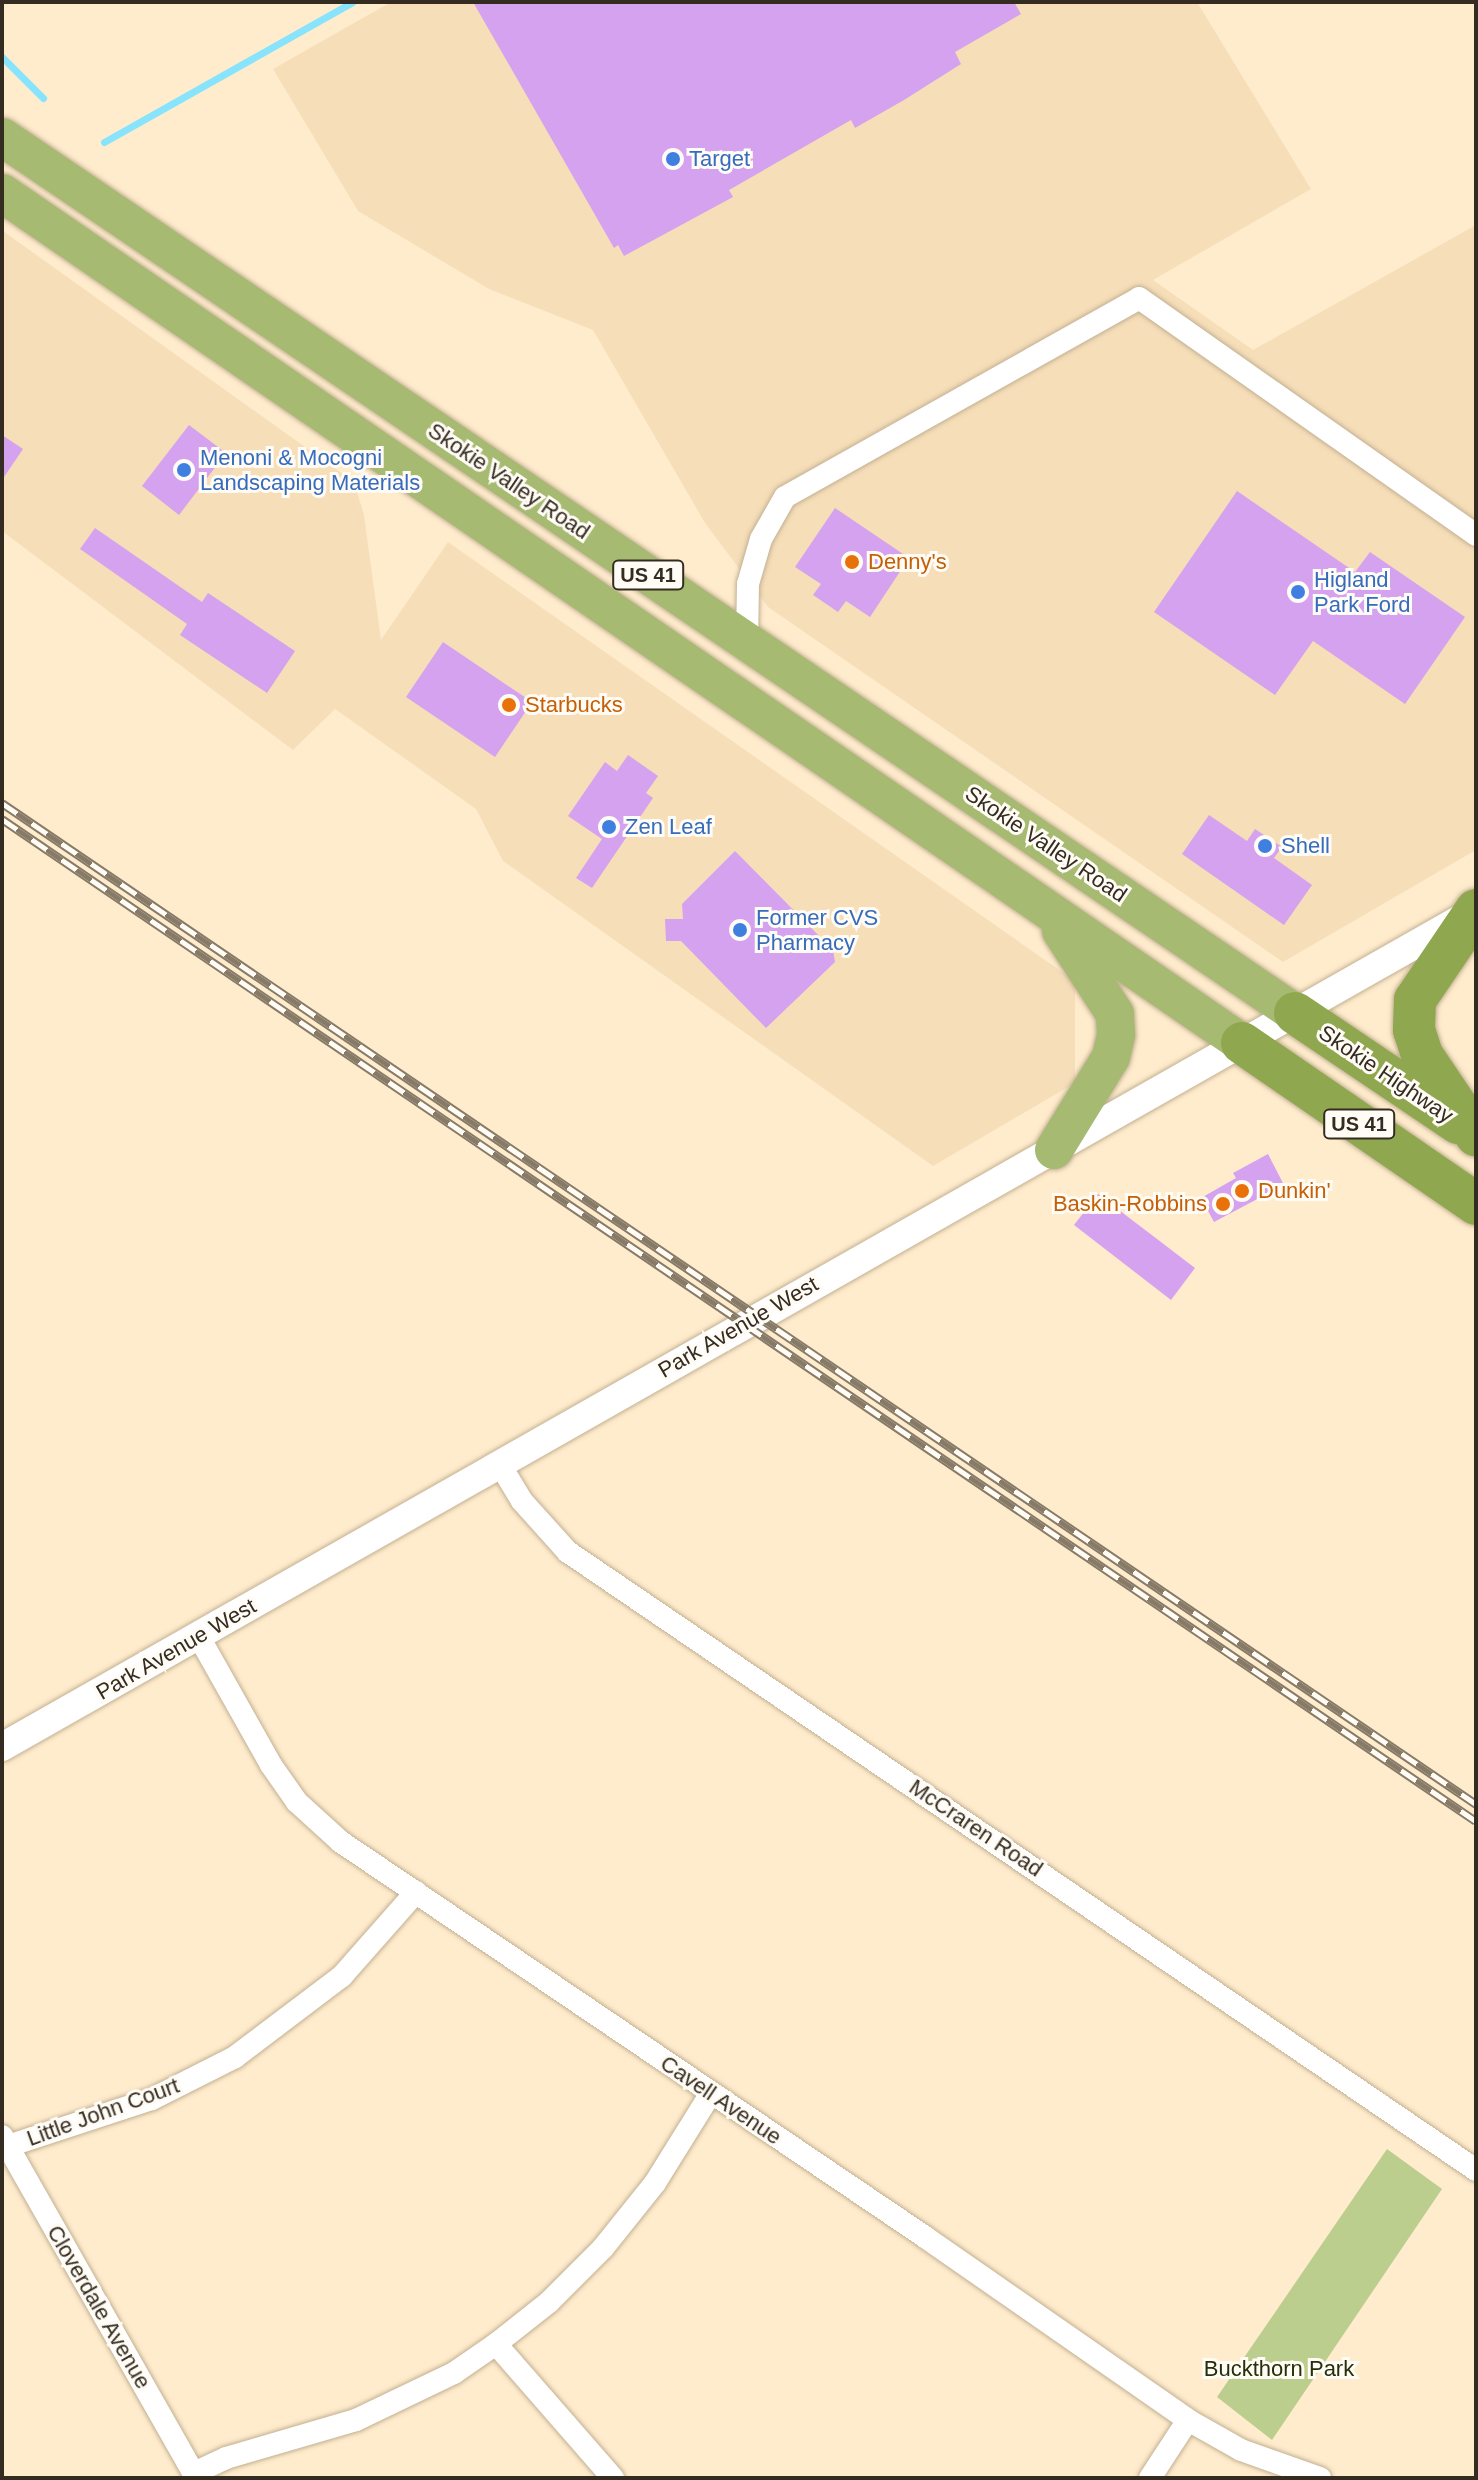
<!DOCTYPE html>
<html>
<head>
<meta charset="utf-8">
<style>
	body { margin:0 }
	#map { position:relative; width:1478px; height:2480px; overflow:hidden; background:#ffeccd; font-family:Helvetica,sans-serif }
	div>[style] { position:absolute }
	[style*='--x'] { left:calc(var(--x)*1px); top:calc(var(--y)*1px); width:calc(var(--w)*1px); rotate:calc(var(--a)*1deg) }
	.built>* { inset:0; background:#f6deb9 }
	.green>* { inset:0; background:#bcce8d }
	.stream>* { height:7px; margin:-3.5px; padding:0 3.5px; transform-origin:3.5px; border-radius:3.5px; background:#88e4fc }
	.building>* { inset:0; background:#d4a2ee }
	.roads { filter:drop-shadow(0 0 2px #c2b092) drop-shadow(0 0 2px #c2b092) }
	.minor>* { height:22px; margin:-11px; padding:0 11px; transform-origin:11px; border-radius:11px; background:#fff }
	.tertiary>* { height:28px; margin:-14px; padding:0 14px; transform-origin:14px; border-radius:14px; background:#fff }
	.trunk>* { height:38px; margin:-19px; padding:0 19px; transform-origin:19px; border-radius:19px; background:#a6ba72 }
	.motorway>* { height:42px; margin:-21px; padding:0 21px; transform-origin:21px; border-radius:21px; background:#8fa84f }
	.rail>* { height:9px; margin-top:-4.5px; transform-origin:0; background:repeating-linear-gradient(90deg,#fffbf5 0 18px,#877b68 0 36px); box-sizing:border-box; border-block:2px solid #877b68 }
	.dots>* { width:22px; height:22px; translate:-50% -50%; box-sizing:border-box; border:4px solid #fffbf5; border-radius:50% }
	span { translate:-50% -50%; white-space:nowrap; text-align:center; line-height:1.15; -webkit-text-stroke:6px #fffbf5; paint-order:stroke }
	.shield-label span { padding:2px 6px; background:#fffbf5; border:2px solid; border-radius:6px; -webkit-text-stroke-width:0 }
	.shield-label { font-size:20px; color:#342c21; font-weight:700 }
	.shop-label { font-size:22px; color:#366cbe }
	.left { translate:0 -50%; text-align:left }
	.street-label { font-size:22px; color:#342c21 }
	.food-label { font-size:22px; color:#c56008 }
	.right { translate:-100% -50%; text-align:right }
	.park-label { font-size:22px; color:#262f09 }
	.frame { position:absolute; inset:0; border:4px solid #342c21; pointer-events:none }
</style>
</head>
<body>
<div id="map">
	<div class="built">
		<i style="clip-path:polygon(391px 2px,1197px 2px,1311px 189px,1153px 280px,1253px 350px,1476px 225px,1476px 850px,1283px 962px,768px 607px,705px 523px,593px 330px,489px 289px,358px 211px,273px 69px)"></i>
		<i style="clip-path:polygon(3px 231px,354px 482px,364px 515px,381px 640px,448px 542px,1075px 981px,1075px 1083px,933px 1166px,503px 861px,476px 809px,335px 709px,293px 750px,2px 531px)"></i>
	</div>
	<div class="green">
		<i style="clip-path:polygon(1387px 2149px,1442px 2189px,1272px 2440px,1217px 2397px)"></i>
	</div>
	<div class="stream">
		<i style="--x:2;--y:57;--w:58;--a:45"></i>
		<i style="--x:104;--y:142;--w:285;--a:-29.4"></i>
	</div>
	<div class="building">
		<i style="clip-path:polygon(473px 2px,1014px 2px,1021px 14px,955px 52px,961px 64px,904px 100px,855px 128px,851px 120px,729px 190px,733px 197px,624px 256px,618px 245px,614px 248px)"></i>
		<i style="clip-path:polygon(189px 425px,226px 453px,179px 515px,142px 486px)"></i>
		<i style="clip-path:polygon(2px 435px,23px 449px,2px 480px)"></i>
		<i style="clip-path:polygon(1237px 491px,1355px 572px,1370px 552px,1465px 617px,1405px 704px,1313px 641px,1275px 695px,1154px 612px)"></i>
		<i style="clip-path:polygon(835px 508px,909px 558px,870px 617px,846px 601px,838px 612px,813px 595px,821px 584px,795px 567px)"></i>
		<i style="clip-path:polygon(95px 528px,202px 602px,208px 593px,295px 651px,267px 693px,180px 635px,187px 624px,80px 549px)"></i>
		<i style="clip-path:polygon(443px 642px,532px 702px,495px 757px,406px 697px)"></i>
		<i style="clip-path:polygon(628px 755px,658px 776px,646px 793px,653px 798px,592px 888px,576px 878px,602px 839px,568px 816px,605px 762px,617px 771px)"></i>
		<i style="clip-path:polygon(1209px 815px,1247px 841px,1255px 829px,1282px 847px,1274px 858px,1312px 885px,1284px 925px,1182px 854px)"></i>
		<i style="clip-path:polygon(735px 851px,833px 950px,835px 962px,766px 1028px,681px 941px,666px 941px,665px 919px,683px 919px,682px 904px)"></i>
		<i style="clip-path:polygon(1268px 1154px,1284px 1185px,1214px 1222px,1201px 1198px,1236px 1178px,1233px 1173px)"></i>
		<i style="clip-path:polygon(1098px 1194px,1195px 1268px,1171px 1300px,1074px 1225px)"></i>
	</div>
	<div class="roads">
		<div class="minor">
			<i style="--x:747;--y:642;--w:58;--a:-89"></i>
			<i style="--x:748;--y:584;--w:47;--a:-73.9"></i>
			<i style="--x:761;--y:539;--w:48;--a:-60.3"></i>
			<i style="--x:785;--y:497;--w:406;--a:-29.3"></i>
			<i style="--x:1139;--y:298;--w:412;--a:35.1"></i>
			<i style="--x:499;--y:1463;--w:44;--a:58.8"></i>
			<i style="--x:522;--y:1501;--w:69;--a:48"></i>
			<i style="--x:568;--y:1552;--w:1098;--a:34.24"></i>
			<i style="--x:199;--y:1637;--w:147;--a:60.6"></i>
			<i style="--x:271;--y:1765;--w:45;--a:54.9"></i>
			<i style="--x:297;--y:1802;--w:59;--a:42.3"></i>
			<i style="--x:341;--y:1842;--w:705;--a:34.07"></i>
			<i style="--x:925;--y:2237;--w:320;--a:34.8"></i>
			<i style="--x:1188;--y:2420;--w:61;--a:29.5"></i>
			<i style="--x:1241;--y:2450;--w:84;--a:19.5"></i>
			<i style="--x:2;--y:2136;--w:393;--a:60.4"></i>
			<i style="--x:8;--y:2146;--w:151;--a:-18.1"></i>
			<i style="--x:152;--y:2099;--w:93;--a:-26.8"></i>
			<i style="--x:235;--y:2057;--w:134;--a:-37.1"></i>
			<i style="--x:342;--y:1976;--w:112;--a:-48.6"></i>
			<i style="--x:496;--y:2344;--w:178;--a:48.9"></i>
			<i style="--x:194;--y:2473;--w:35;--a:-25"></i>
			<i style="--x:226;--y:2458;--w:135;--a:-16.3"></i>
			<i style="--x:356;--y:2420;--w:109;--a:-25.6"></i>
			<i style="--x:454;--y:2373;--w:51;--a:-34.6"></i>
			<i style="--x:496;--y:2344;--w:68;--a:-38.4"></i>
			<i style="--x:549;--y:2302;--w:76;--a:-45"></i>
			<i style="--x:603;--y:2248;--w:83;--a:-51.3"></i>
			<i style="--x:655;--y:2183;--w:106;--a:-58.1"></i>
			<i style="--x:1150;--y:2478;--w:69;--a:-56.8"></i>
		</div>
		<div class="tertiary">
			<i style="--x:2;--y:1747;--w:1687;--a:-29.59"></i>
		</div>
		<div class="trunk">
			<i style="--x:2;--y:137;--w:1562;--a:34.12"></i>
			<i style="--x:2;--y:193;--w:1503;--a:34.43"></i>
			<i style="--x:1054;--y:1150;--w:109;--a:-58.5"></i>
			<i style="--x:1111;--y:1057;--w:23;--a:-77"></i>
			<i style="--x:1116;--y:1035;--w:21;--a:-93"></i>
			<i style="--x:1115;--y:1014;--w:99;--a:-123"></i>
		</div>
		<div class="motorway">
			<i style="--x:1476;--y:910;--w:109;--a:124.1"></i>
			<i style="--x:1415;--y:1000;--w:30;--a:92"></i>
			<i style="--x:1414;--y:1030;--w:26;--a:72"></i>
			<i style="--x:1422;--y:1055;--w:97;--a:56"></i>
			<i style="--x:1295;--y:1013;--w:197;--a:34"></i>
			<i style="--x:1242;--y:1043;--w:284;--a:34.5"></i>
		</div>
	</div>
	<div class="rail">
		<i style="--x:2;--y:803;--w:1782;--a:34.18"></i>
		<i style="--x:2;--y:819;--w:1782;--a:34.21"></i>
	</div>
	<div class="dots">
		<i style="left:673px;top:159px;background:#3f7fe0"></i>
		<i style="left:184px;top:470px;background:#3f7fe0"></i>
		<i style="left:852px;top:562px;background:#e8710a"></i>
		<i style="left:1298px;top:592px;background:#3f7fe0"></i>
		<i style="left:509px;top:705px;background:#e8710a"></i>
		<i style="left:609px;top:827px;background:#3f7fe0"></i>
		<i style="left:1265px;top:846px;background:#3f7fe0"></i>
		<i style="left:740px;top:930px;background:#3f7fe0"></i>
		<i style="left:1242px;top:1191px;background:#e8710a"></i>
		<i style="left:1223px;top:1204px;background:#e8710a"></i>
	</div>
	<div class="shield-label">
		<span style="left:648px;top:575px">US 41</span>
		<span style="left:1359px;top:1124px">US 41</span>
	</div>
	<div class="shop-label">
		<span class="left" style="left:689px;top:159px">Target</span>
		<span class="left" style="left:200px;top:470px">Menoni &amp; Mocogni<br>Landscaping Materials</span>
		<span class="left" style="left:1314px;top:592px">Higland<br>Park Ford</span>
		<span class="left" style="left:625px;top:827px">Zen Leaf</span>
		<span class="left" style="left:1281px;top:846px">Shell</span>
		<span class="left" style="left:756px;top:930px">Former CVS<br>Pharmacy</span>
	</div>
	<div class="street-label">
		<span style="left:509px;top:481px;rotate:34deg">Skokie Valley Road</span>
		<span style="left:1046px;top:844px;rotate:34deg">Skokie Valley Road</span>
		<span style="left:1386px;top:1074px;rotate:34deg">Skokie Highway</span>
		<span style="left:738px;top:1327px;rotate:-30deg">Park Avenue West</span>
		<span style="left:176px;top:1649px;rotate:-30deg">Park Avenue West</span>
		<span style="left:976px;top:1828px;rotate:34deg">McCraren Road</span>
		<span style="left:721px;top:2100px;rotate:34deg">Cavell Avenue</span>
		<span style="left:103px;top:2112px;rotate:-20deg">Little John Court</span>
		<span style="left:99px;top:2307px;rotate:60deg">Cloverdale Avenue</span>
	</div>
	<div class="food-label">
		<span class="left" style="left:868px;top:562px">Denny's</span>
		<span class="left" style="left:525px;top:705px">Starbucks</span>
		<span class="left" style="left:1258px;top:1191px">Dunkin'</span>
		<span class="right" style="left:1207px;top:1204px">Baskin-Robbins</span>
	</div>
	<div class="park-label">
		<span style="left:1279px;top:2369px">Buckthorn Park</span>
	</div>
	<div class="frame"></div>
</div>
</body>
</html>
